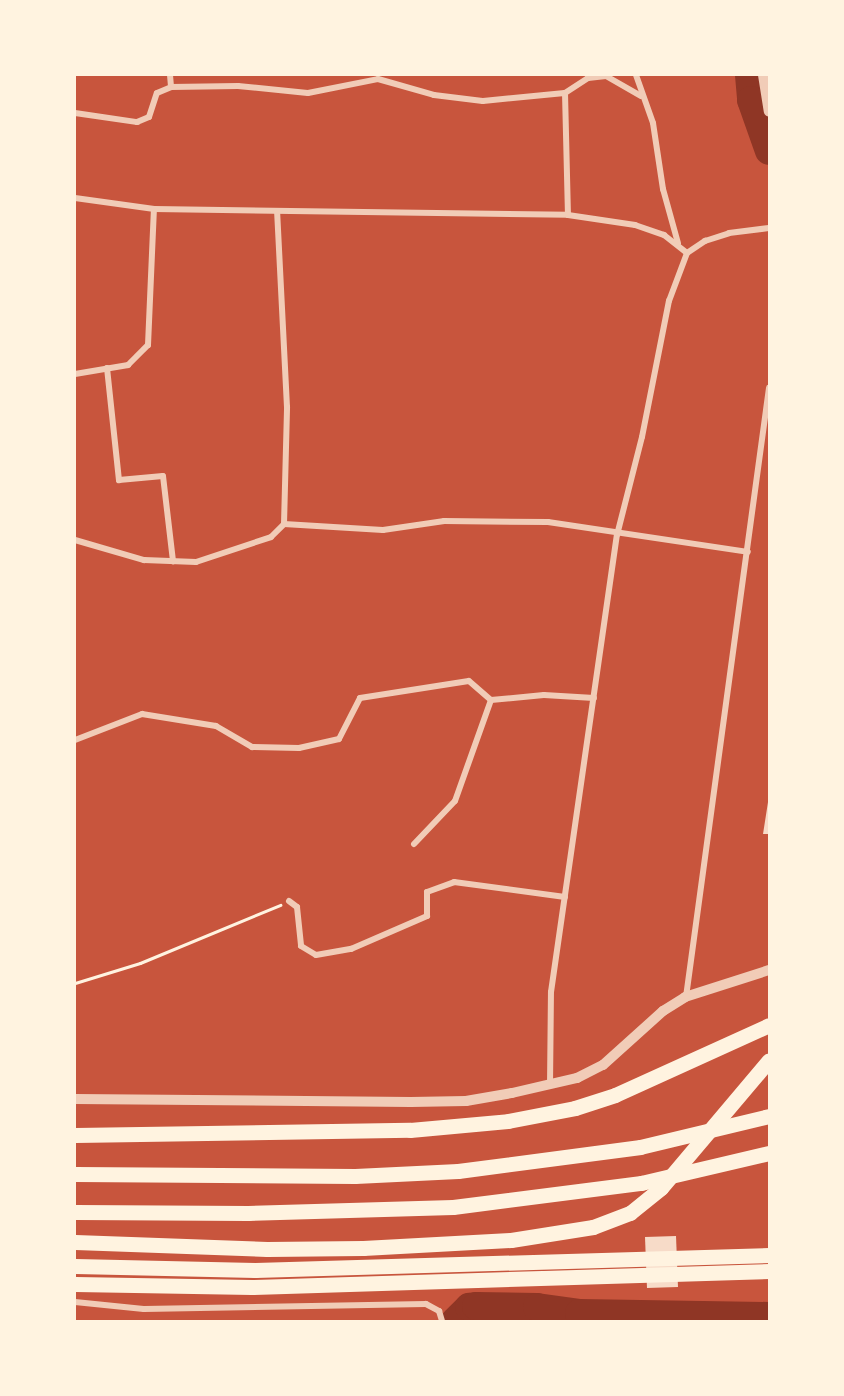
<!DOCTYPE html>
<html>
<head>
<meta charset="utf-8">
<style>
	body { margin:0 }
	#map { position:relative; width:844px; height:1396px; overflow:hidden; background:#c8553d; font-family:Montserrat,sans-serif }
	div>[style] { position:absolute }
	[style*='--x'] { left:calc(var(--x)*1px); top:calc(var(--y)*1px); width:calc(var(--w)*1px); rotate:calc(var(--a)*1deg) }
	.river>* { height:28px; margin:-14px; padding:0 14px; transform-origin:14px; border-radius:14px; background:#8f3625 }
	.building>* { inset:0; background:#f7dbc8 }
	.path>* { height:3px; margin:-1.5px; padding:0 1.5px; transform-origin:1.5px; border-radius:1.5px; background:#fff3e0 }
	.minor>* { height:6px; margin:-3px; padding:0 3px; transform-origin:3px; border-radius:3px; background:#f1ccb7 }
	.tertiary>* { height:10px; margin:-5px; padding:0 5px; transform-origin:5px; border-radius:5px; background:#f1ccb7 }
	.motorway>* { height:15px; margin:-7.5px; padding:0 7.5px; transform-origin:7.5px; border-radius:7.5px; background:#fff3e0 }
	span { translate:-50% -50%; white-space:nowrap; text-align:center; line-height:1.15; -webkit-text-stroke:5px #fff3e0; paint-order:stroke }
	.frame { position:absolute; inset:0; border:76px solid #fff3e0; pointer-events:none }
</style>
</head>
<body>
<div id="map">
	<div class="river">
		<i style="--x:749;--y:75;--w:25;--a:85"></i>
		<i style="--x:751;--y:100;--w:54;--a:70.6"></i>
		<i style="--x:455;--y:1321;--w:20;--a:-45"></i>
		<i style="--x:469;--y:1307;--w:7;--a:-8"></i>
		<i style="--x:476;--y:1306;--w:61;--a:0.9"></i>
		<i style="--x:537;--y:1307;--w:42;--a:8.1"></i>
		<i style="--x:579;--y:1313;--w:190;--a:0.9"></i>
	</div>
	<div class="building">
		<i style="clip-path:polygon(768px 802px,769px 802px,769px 834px,763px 834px)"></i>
		<i style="clip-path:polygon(676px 1236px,678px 1287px,647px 1288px,645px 1237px)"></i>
	</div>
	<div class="path">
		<i style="--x:75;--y:983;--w:68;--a:-17.1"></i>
		<i style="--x:140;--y:963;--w:152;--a:-22.5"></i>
	</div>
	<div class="minor">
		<i style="--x:170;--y:75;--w:12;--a:85"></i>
		<i style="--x:636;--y:75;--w:51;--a:70.5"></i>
		<i style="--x:653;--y:123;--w:67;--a:81.4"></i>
		<i style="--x:663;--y:189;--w:56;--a:74.5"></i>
		<i style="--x:565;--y:93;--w:122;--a:88.6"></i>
		<i style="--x:75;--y:113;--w:63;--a:8.3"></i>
		<i style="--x:137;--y:122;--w:13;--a:-23"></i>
		<i style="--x:149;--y:117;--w:25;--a:-72"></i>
		<i style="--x:157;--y:93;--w:15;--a:-23"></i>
		<i style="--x:171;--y:87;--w:67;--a:-0.9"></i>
		<i style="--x:238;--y:86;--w:70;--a:5.7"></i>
		<i style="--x:308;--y:93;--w:71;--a:-11.3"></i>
		<i style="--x:378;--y:79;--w:58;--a:15.9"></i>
		<i style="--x:434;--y:95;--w:49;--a:7"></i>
		<i style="--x:483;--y:101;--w:82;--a:-5.6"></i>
		<i style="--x:565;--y:93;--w:27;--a:-33"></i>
		<i style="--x:588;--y:78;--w:18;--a:-6"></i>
		<i style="--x:606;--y:76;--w:40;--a:29.7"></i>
		<i style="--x:75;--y:198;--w:80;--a:7.9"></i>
		<i style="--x:154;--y:209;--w:414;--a:0.8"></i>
		<i style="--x:568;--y:215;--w:68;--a:8.5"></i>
		<i style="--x:635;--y:225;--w:31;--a:19"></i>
		<i style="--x:664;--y:235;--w:29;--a:38"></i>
		<i style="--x:107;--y:368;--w:113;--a:83.9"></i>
		<i style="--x:119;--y:480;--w:44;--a:-5.2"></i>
		<i style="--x:163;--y:476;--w:86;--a:83.3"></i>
		<i style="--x:75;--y:374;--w:54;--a:-9.6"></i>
		<i style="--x:128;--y:365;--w:28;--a:-45"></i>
		<i style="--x:148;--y:345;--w:136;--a:-87.5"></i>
		<i style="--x:284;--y:524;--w:99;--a:3.5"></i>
		<i style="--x:383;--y:530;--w:62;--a:-8.4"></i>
		<i style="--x:444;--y:521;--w:104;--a:0.6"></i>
		<i style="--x:548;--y:522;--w:202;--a:8.5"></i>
		<i style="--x:75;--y:540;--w:72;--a:16.2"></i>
		<i style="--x:144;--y:560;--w:52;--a:2.2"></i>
		<i style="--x:196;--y:562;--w:79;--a:-18.4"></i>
		<i style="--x:271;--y:537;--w:18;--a:-45"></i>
		<i style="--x:284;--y:524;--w:117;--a:-88.5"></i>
		<i style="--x:287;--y:407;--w:195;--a:-92.9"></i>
		<i style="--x:75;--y:740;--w:72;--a:-21.2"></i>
		<i style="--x:142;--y:714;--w:75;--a:9.2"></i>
		<i style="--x:216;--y:726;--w:42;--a:30.3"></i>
		<i style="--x:252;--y:747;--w:47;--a:1.2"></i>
		<i style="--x:299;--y:748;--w:41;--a:-12.7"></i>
		<i style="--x:339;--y:739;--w:46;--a:-62.9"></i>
		<i style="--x:360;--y:698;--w:110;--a:-8.9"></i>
		<i style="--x:469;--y:681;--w:29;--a:41"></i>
		<i style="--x:491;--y:700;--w:53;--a:-5.4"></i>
		<i style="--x:544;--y:695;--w:50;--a:3.4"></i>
		<i style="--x:414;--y:844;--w:59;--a:-46.4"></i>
		<i style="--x:455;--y:801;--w:107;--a:-70.4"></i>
		<i style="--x:289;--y:901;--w:10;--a:37"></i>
		<i style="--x:297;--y:907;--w:39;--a:84"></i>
		<i style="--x:301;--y:946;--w:17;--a:31"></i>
		<i style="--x:316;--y:955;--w:36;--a:-10"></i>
		<i style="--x:351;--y:949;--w:83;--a:-23.5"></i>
		<i style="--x:427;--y:916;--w:24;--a:-90"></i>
		<i style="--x:427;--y:892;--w:29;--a:-20"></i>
		<i style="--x:454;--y:882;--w:112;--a:7.7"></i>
		<i style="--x:686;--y:997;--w:615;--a:-82.24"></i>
		<i style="--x:550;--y:1085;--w:93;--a:-89.4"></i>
		<i style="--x:551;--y:992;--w:462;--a:-81.8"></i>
		<i style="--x:617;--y:535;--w:101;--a:-75.7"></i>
		<i style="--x:642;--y:437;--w:139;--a:-78.8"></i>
		<i style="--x:669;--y:301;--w:51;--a:-69.4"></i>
		<i style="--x:687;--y:253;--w:22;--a:-34"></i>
		<i style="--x:705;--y:241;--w:25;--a:-18"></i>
		<i style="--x:729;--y:233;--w:40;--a:-7.1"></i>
		<i style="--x:75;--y:1302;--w:69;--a:5.8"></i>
		<i style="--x:144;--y:1309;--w:282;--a:-1"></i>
		<i style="--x:426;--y:1304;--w:15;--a:28"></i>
		<i style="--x:439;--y:1311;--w:10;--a:73"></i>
	</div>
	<div class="tertiary">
		<i style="--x:763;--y:75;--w:37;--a:81"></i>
		<i style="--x:75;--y:1099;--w:336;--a:0.5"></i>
		<i style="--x:411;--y:1102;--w:55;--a:-1"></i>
		<i style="--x:466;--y:1101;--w:47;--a:-9.9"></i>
		<i style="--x:512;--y:1093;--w:67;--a:-13"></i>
		<i style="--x:577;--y:1078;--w:29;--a:-27"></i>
		<i style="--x:603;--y:1065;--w:81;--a:-42"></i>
		<i style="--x:663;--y:1011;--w:26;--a:-32"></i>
		<i style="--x:685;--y:997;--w:88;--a:-17.8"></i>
	</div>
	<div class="motorway">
		<i style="--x:75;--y:1135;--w:335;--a:-0.9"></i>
		<i style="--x:410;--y:1130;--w:98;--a:-5.2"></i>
		<i style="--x:508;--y:1121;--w:68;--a:-11"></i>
		<i style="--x:575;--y:1108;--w:42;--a:-18"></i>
		<i style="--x:615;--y:1095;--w:169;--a:-24.4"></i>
		<i style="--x:75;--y:1174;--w:280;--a:0.4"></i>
		<i style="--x:355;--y:1176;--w:103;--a:-2.8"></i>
		<i style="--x:458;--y:1171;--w:184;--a:-7.5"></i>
		<i style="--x:640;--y:1147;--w:133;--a:-13.5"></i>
		<i style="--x:75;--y:1212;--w:173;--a:0.3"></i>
		<i style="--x:248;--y:1213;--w:205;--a:-1.7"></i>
		<i style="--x:453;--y:1207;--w:190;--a:-7.3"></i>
		<i style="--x:641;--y:1183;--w:131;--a:-13.2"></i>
		<i style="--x:75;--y:1242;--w:192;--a:2.1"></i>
		<i style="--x:267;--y:1249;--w:96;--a:-0.6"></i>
		<i style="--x:363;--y:1248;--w:148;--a:-3.1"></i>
		<i style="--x:511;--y:1240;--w:83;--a:-9"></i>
		<i style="--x:593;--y:1227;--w:40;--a:-21"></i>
		<i style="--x:630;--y:1213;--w:40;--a:-39"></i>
		<i style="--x:661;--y:1188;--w:167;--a:-49.8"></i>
		<i style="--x:75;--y:1266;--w:180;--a:1.3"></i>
		<i style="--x:255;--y:1270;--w:514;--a:-1.67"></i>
		<i style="--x:75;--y:1284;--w:177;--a:1"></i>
		<i style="--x:252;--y:1287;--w:517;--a:-1.77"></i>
	</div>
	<div class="frame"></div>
</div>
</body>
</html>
